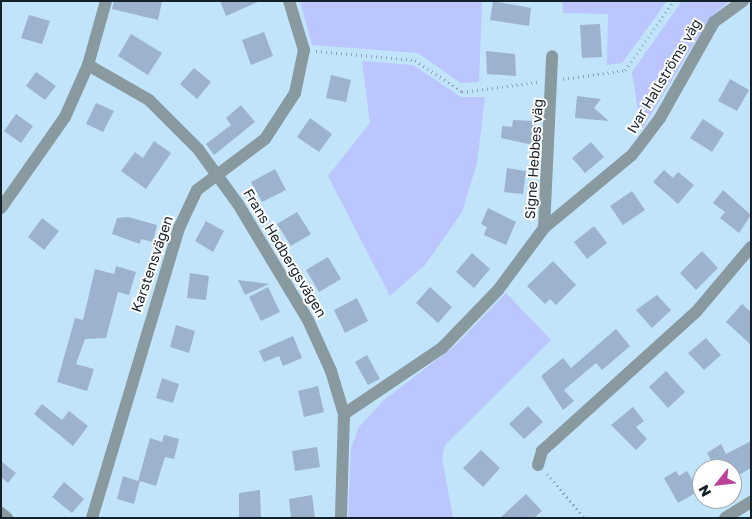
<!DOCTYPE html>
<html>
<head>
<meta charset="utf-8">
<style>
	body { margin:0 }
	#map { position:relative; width:752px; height:519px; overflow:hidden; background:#c1e4fa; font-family:"Golos Text",sans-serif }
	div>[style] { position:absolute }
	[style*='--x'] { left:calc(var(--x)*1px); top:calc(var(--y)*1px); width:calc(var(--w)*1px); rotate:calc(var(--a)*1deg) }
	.green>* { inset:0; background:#bbc5fe }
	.building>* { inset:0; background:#9db2cf }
	.path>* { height:3px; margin-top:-1.5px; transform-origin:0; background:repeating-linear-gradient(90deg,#87a3b4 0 1px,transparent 0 5px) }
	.minor>* { height:12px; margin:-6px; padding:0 6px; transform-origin:6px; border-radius:6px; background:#889a9f }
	span { translate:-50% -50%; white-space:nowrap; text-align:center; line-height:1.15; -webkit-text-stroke:4px #fff; paint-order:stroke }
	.street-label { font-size:14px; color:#142129 }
	.frame { position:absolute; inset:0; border:2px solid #142129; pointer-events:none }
	.north { position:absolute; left:692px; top:459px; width:50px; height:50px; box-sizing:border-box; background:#fff; border:1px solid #a1a6a9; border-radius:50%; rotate:241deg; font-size:14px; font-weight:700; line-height:20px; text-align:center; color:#142129 }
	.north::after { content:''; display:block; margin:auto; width:18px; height:22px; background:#ba4399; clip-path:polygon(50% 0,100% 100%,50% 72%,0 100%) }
</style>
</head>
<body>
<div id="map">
	<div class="green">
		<i style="clip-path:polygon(300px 1px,482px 1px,479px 82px,461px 83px,418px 53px,312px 45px)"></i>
		<i style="clip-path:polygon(562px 1px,667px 1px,622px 63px,607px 65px,608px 14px,563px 13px)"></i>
		<i style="clip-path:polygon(682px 1px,729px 1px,709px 19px,641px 131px,632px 72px)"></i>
		<i style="clip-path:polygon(362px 61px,413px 65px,461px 97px,485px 97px,477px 163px,462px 212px,425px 265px,390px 296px,328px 176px,370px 123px)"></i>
		<i style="clip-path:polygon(506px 293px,551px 340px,445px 445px,442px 458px,453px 518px,348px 518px,351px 448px,359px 427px,384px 400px,456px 345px)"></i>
	</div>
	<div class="building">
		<i style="clip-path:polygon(114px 1px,162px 1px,158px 20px,112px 9px)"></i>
		<i style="clip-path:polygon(220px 1px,260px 1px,226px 16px)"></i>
		<i style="clip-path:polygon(493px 1px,531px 8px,529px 26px,490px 20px)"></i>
		<i style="clip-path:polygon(29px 15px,50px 21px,42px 44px,21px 38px)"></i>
		<i style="clip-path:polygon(600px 24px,602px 57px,582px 58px,580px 25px)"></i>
		<i style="clip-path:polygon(264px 32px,273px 56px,251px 65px,242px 40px)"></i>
		<i style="clip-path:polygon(131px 34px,162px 53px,148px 75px,118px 56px)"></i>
		<i style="clip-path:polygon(486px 51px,515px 54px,516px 76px,487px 74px)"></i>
		<i style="clip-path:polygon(194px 68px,211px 82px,197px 99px,180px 84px)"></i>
		<i style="clip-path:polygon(36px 72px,56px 86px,45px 100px,26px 86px)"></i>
		<i style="clip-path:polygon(331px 75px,351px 80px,346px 102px,326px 98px)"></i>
		<i style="clip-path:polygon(730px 79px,749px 90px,737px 111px,718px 101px)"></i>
		<i style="clip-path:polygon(577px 96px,601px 99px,594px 108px,609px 121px,575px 118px)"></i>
		<i style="clip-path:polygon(96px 103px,114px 111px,103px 132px,86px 124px)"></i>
		<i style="clip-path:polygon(241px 105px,255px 122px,214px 155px,206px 144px,231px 125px,226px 118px)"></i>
		<i style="clip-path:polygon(16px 114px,33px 126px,21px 143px,4px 131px)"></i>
		<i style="clip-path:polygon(310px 118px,332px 134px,319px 152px,297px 137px)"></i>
		<i style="clip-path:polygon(703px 119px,724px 133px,712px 152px,690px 138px)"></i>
		<i style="clip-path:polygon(513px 120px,535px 121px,533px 145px,501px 138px,502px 126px,512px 127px)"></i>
		<i style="clip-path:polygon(154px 141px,171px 153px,146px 189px,121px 171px,135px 152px,143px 158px)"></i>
		<i style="clip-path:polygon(591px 142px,604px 157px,585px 173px,572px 158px)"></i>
		<i style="clip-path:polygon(507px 168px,526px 171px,523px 194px,504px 192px)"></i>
		<i style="clip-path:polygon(275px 169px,286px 190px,262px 202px,251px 182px)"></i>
		<i style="clip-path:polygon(664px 170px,673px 178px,678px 172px,694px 185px,678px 204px,653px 182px)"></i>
		<i style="clip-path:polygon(723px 190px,751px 215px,739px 233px,720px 218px,725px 212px,713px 203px)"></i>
		<i style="clip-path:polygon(632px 191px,645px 210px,623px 225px,610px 206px)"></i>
		<i style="clip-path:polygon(488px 208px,516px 222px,506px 245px,484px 235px,487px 227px,481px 224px)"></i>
		<i style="clip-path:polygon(297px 212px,311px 234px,291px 246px,277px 224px)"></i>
		<i style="clip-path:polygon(128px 217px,157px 225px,153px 242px,141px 239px,140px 244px,112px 234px,117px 218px)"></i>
		<i style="clip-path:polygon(42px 218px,59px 231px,44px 250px,28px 237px)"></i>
		<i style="clip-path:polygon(206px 221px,224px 231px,213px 252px,195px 241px)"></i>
		<i style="clip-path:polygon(594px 226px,607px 243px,587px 259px,574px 242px)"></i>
		<i style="clip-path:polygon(702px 251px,718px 268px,696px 290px,680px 273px)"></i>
		<i style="clip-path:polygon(472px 253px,490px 269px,474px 288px,456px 272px)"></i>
		<i style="clip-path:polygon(328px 257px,341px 279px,319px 292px,306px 270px)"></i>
		<i style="clip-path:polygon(553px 261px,576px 285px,556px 305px,550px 299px,545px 304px,527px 286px)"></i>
		<i style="clip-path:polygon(116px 266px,136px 272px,129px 295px,118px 292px,106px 338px,85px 339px,76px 364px,94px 369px,87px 391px,57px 382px,75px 318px,83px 320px,95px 269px,114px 274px)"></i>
		<i style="clip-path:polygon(190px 273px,209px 276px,206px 300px,187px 298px)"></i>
		<i style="clip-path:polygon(238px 280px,269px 284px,245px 295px)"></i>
		<i style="clip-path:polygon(268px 287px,280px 312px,261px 321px,249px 297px)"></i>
		<i style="clip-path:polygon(430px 287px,452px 307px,438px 323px,416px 303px)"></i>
		<i style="clip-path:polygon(657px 295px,671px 310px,652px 328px,636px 310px)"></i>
		<i style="clip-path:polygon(357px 298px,368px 321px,345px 333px,334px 310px)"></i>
		<i style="clip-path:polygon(742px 304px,751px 312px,751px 345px,726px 322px)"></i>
		<i style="clip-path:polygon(176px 325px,195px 331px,189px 353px,170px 347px)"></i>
		<i style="clip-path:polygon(616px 329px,630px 346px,602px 370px,596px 363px,564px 390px,574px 401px,563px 410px,541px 376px,563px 358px,571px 368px)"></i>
		<i style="clip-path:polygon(293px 336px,302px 358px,283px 366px,279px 356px,264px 362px,259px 351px)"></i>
		<i style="clip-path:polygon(706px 338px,721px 355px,704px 370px,688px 353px)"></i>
		<i style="clip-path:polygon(367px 355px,380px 379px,368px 385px,355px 362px)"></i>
		<i style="clip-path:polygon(666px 371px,685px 392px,668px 408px,649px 387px)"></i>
		<i style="clip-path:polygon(162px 378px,179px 384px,173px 403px,156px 398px)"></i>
		<i style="clip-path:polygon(318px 386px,324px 412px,304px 417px,298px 391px)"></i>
		<i style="clip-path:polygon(42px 404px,62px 420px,69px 411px,88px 426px,73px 446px,34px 414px)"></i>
		<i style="clip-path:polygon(528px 406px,543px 422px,524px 439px,509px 424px)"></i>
		<i style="clip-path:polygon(633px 407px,644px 421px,636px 427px,647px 439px,636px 450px,611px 425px)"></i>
		<i style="clip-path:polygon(164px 435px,179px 439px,174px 459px,165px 457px,156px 486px,140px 481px,134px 504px,117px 499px,123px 476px,138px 481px,150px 438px,162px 442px)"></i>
		<i style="clip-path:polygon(751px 441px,751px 468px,732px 479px,732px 469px,716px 469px,707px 453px,721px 444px,726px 454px)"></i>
		<i style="clip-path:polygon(317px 447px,320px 467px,295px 471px,292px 451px)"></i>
		<i style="clip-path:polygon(481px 450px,500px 468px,483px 487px,463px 468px)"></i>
		<i style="clip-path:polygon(1px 461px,16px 473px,8px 483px,1px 477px)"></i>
		<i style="clip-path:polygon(676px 471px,679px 476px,687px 471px,699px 491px,678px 503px,664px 478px)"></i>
		<i style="clip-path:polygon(64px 482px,84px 499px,72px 513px,52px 497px)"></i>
		<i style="clip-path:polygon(260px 490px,261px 518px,239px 518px,239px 493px)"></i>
		<i style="clip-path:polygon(526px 494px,542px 511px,534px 518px,500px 518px)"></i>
		<i style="clip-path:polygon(312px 495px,315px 518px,291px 518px,289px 499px)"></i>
	</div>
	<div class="path">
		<i style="--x:316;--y:51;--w:99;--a:5.2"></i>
		<i style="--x:415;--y:60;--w:57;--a:34.2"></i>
		<i style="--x:462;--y:92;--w:76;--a:-7.6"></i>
		<i style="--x:563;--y:79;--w:63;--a:-8.3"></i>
		<i style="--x:625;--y:70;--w:85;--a:-54.6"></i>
		<i style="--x:547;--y:474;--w:58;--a:49.2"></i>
	</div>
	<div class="minor">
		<i style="--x:88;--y:65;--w:70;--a:29.8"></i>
		<i style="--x:149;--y:100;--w:69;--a:45"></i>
		<i style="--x:198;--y:149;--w:68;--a:54"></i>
		<i style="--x:238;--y:204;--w:135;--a:58.9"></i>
		<i style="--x:308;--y:320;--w:56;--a:65.7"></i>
		<i style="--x:331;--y:371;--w:45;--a:73.2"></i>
		<i style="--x:344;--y:414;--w:104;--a:91.7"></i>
		<i style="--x:1;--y:208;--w:111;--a:-54.9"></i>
		<i style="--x:65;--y:117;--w:57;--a:-66.1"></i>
		<i style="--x:88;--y:65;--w:66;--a:-74.3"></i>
		<i style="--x:544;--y:228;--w:114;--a:-39.7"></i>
		<i style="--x:632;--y:155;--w:46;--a:-52.9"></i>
		<i style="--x:660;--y:118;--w:110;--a:-60.6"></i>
		<i style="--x:714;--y:22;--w:36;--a:-36"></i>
		<i style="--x:344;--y:414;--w:118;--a:-34"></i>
		<i style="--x:442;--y:348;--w:81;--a:-46"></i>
		<i style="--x:498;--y:290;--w:77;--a:-53.4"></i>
		<i style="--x:544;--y:228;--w:172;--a:-87.3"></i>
		<i style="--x:538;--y:465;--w:15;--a:-74"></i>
		<i style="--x:542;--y:451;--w:207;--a:-42.1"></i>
		<i style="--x:696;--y:312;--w:85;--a:-49.8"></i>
		<i style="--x:1;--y:513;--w:8;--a:40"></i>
		<i style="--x:92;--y:518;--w:303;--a:-73.3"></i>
		<i style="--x:179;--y:228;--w:42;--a:-64.7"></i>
		<i style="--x:197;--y:190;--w:85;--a:-36.9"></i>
		<i style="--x:265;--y:139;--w:55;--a:-56.9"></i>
		<i style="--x:295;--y:93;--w:44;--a:-78.2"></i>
		<i style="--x:304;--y:50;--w:51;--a:-107"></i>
		<i style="--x:725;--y:518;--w:31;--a:-32"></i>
	</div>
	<div class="street-label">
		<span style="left:664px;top:76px;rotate:-59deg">Ivar Hallströms väg</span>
		<span style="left:534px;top:159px;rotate:-86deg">Signe Hebbes väg</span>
		<span style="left:285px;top:253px;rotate:59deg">Frans Hedbergsvägen</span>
		<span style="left:152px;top:264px;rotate:-71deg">Karstensvägen</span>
	</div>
	<div class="frame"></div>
	<div class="north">N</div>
</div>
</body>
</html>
